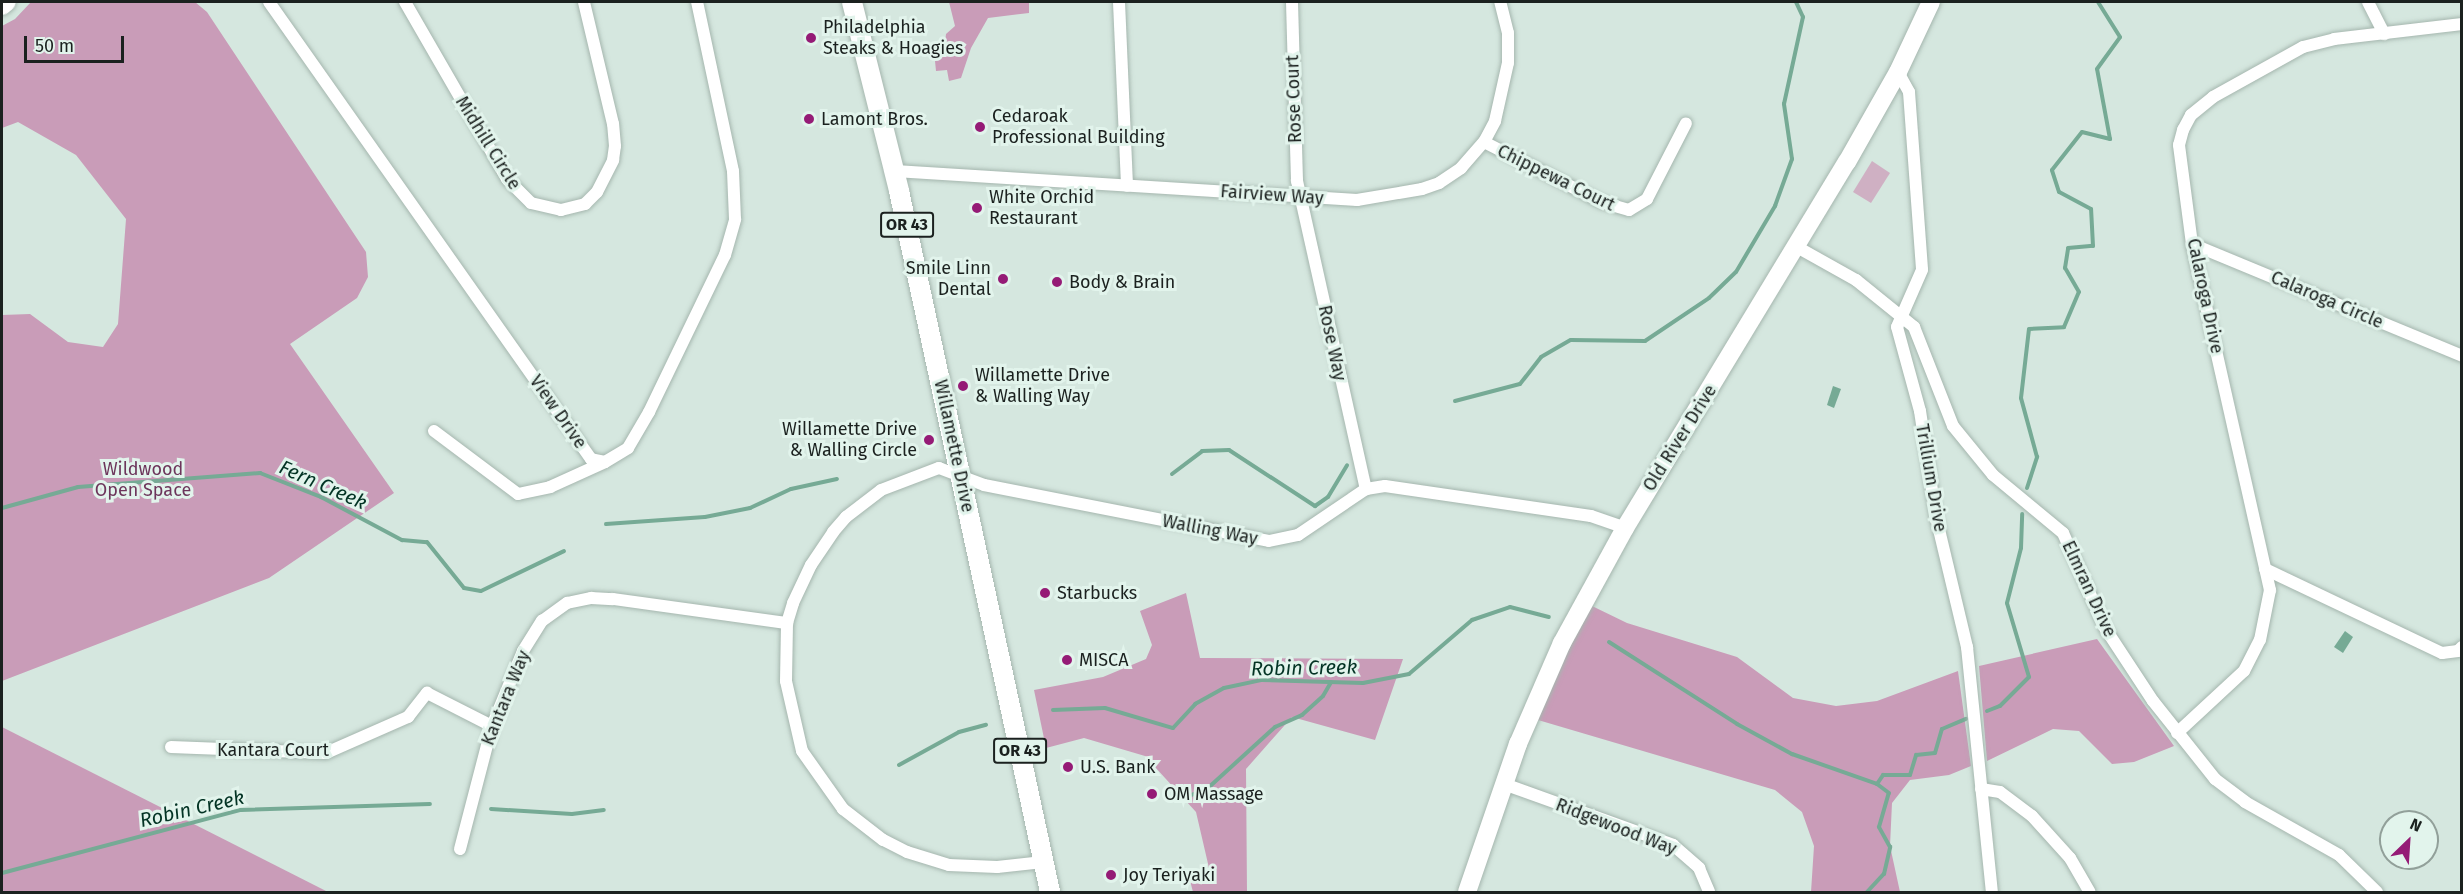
<!DOCTYPE html>
<html>
<head>
<meta charset="utf-8">
<style>
	body { margin:0 }
	#map { position:relative; width:2463px; height:894px; overflow:hidden; background:#d5e7df; font-family:"Fira Sans",sans-serif }
	div>[style] { position:absolute }
	[style*='--x'] { left:calc(var(--x)*1px); top:calc(var(--y)*1px); width:calc(var(--w)*1px); rotate:calc(var(--a)*1deg) }
	.green>* { inset:0; background:#cfb0c3 }
	.forest>* { inset:0; background:#c99cb8 }
	.water>* { inset:0; background:#76aa95 }
	.stream>* { height:4px; margin:-2px; padding:0 2px; transform-origin:2px; border-radius:2px; background:#76aa95 }
	.roads { filter:drop-shadow(0 0 2px #a5b6ae) drop-shadow(0 0 2px #a5b6ae) }
	.street>* { height:12px; margin:-6px; padding:0 6px; transform-origin:6px; border-radius:6px; background:#fff }
	.secondary>* { height:18px; margin:-9px; padding:0 9px; transform-origin:9px; border-radius:9px; background:#fff }
	.primary>* { height:20px; margin:-10px; padding:0 10px; transform-origin:10px; border-radius:10px; background:#fff }
	.dots>* { width:16px; height:16px; translate:-50% -50%; box-sizing:border-box; border:3px solid #e2f4ec; border-radius:50% }
	span { translate:-50% -50%; white-space:nowrap; text-align:center; line-height:1.15; -webkit-text-stroke:6px #e2f4ec; paint-order:stroke }
	.shield-label span { padding:2px 4px; background:#e2f4ec; border:2px solid; border-radius:4px; -webkit-text-stroke-width:0 }
	.shield-label { font-size:16px; color:#1b211f; font-weight:700 }
	.poi-label { font-size:18px; color:#1b211f }
	.left { translate:0 -50%; text-align:left }
	.right { translate:-100% -50%; text-align:right }
	.street-label { font-size:18px; color:#1b211f }
	.park-label { font-size:18px; color:#6d355b }
	.water-label { font-size:20px; color:#033324; font-style:italic }
	.frame { position:absolute; inset:0; border:3px solid #1b211f; pointer-events:none }
	.north { position:absolute; left:2379px; top:810px; width:60px; height:60px; box-sizing:border-box; background:#e2f4ec; border:2px solid #92a09a; border-radius:50%; rotate:25deg; font-size:16px; font-weight:700; line-height:24px; text-align:center; color:#1b211f }
	.north::after { content:''; display:block; margin:auto; width:21px; height:27px; background:#951b76; clip-path:polygon(50% 0,100% 100%,50% 72%,0 100%) }
	.scale { position:absolute; left:24px; top:36px; width:100px; height:27px; box-sizing:border-box; border:3px solid #1b211f; border-top:0; padding-left:8px; font-size:18px; line-height:21px; white-space:nowrap; color:#1b211f; -webkit-text-stroke:4px #e2f4ec; paint-order:stroke }
</style>
</head>
<body>
<div id="map">
	<div class="green">
		<i style="clip-path:polygon(1872px 161px,1890px 173px,1871px 203px,1853px 192px)"></i>
	</div>
	<div class="forest">
		<i style="clip-path:polygon(31px 2px,195px 2px,207px 12px,366px 252px,368px 277px,357px 298px,290px 344px,394px 493px,269px 578px,2px 681px,2px 315px,30px 314px,68px 342px,103px 347px,118px 324px,126px 219px,76px 155px,18px 122px,2px 128px,2px 26px,15px 19px)"></i>
		<i style="clip-path:polygon(949px 2px,1029px 2px,1029px 13px,988px 18px,971px 48px,961px 78px,949px 81px,947px 70px,936px 71px,935px 61px,944px 52px,946px 34px,955px 26px)"></i>
		<i style="clip-path:polygon(1186px 593px,1200px 658px,1403px 659px,1375px 740px,1292px 717px,1246px 769px,1247px 892px,1193px 892px,1188px 873px,1209px 868px,1196px 812px,1145px 756px,1084px 738px,1046px 748px,1034px 690px,1103px 677px,1146px 659px,1152px 645px,1140px 611px)"></i>
		<i style="clip-path:polygon(1592px 606px,1627px 623px,1737px 657px,1793px 698px,1836px 706px,1877px 701px,1958px 671px,1971px 766px,1949px 775px,1910px 780px,1892px 803px,1890px 846px,1900px 892px,1811px 892px,1814px 846px,1802px 812px,1775px 790px,1538px 720px,1565px 656px)"></i>
		<i style="clip-path:polygon(2097px 639px,2174px 746px,2134px 762px,2112px 764px,2079px 731px,2053px 729px,1987px 761px,1979px 666px)"></i>
		<i style="clip-path:polygon(2px 727px,328px 892px,2px 892px)"></i>
	</div>
	<div class="water">
		<i style="clip-path:polygon(1833px 386px,1841px 389px,1834px 408px,1827px 405px)"></i>
		<i style="clip-path:polygon(2345px 631px,2353px 637px,2343px 653px,2334px 647px)"></i>
	</div>
	<div class="stream">
		<i style="--x:1455;--y:401;--w:67;--a:-14.7"></i>
		<i style="--x:1520;--y:384;--w:34;--a:-52"></i>
		<i style="--x:1541;--y:357;--w:34;--a:-30"></i>
		<i style="--x:1571;--y:340;--w:74;--a:0.8"></i>
		<i style="--x:1645;--y:341;--w:77;--a:-33.9"></i>
		<i style="--x:1709;--y:298;--w:37;--a:-44"></i>
		<i style="--x:1736;--y:272;--w:77;--a:-59.4"></i>
		<i style="--x:1775;--y:206;--w:50;--a:-70.1"></i>
		<i style="--x:1792;--y:159;--w:56;--a:-98.3"></i>
		<i style="--x:1784;--y:104;--w:89;--a:-77.7"></i>
		<i style="--x:1803;--y:17;--w:17;--a:-115"></i>
		<i style="--x:1172;--y:474;--w:38;--a:-37"></i>
		<i style="--x:1202;--y:451;--w:27;--a:-2"></i>
		<i style="--x:1229;--y:450;--w:103;--a:33.1"></i>
		<i style="--x:1315;--y:506;--w:16;--a:-35"></i>
		<i style="--x:1328;--y:497;--w:37;--a:-59"></i>
		<i style="--x:2027;--y:488;--w:33;--a:-72"></i>
		<i style="--x:2037;--y:457;--w:61;--a:-105.2"></i>
		<i style="--x:2021;--y:398;--w:69;--a:-83.4"></i>
		<i style="--x:2029;--y:329;--w:35;--a:-3"></i>
		<i style="--x:2064;--y:327;--w:38;--a:-67"></i>
		<i style="--x:2079;--y:292;--w:28;--a:-120"></i>
		<i style="--x:2065;--y:268;--w:20;--a:-81"></i>
		<i style="--x:2068;--y:248;--w:25;--a:-5"></i>
		<i style="--x:2093;--y:246;--w:37;--a:-93"></i>
		<i style="--x:2091;--y:209;--w:36;--a:-152"></i>
		<i style="--x:2059;--y:192;--w:23;--a:-108"></i>
		<i style="--x:2052;--y:170;--w:48;--a:-51.7"></i>
		<i style="--x:2082;--y:132;--w:29;--a:14"></i>
		<i style="--x:2110;--y:139;--w:71;--a:-100.5"></i>
		<i style="--x:2097;--y:69;--w:39;--a:-54"></i>
		<i style="--x:2120;--y:37;--w:41;--a:-122.2"></i>
		<i style="--x:2;--y:508;--w:79;--a:-15.4"></i>
		<i style="--x:78;--y:487;--w:183;--a:-4.4"></i>
		<i style="--x:260;--y:473;--w:66;--a:21.5"></i>
		<i style="--x:321;--y:497;--w:92;--a:28"></i>
		<i style="--x:402;--y:540;--w:25;--a:5"></i>
		<i style="--x:427;--y:542;--w:59;--a:51.2"></i>
		<i style="--x:464;--y:588;--w:17;--a:10"></i>
		<i style="--x:481;--y:591;--w:92;--a:-25.7"></i>
		<i style="--x:606;--y:524;--w:99;--a:-4"></i>
		<i style="--x:705;--y:517;--w:46;--a:-11.3"></i>
		<i style="--x:750;--y:508;--w:45;--a:-24.9"></i>
		<i style="--x:791;--y:489;--w:47;--a:-12.3"></i>
		<i style="--x:1609;--y:642;--w:152;--a:32.6"></i>
		<i style="--x:1737;--y:724;--w:63;--a:28.6"></i>
		<i style="--x:1792;--y:754;--w:90;--a:19.4"></i>
		<i style="--x:1053;--y:710;--w:52;--a:-2.2"></i>
		<i style="--x:1105;--y:708;--w:71;--a:16.4"></i>
		<i style="--x:1173;--y:728;--w:33;--a:-47"></i>
		<i style="--x:1195;--y:704;--w:33;--a:-29"></i>
		<i style="--x:1224;--y:688;--w:39;--a:-12"></i>
		<i style="--x:1262;--y:680;--w:101;--a:1.7"></i>
		<i style="--x:1363;--y:683;--w:47;--a:-11.1"></i>
		<i style="--x:1409;--y:674;--w:83;--a:-40.6"></i>
		<i style="--x:1472;--y:620;--w:40;--a:-18.9"></i>
		<i style="--x:1510;--y:607;--w:40;--a:14.4"></i>
		<i style="--x:1987;--y:711;--w:14;--a:-21"></i>
		<i style="--x:2000;--y:706;--w:41;--a:-45"></i>
		<i style="--x:2029;--y:677;--w:77;--a:-106.6"></i>
		<i style="--x:2007;--y:603;--w:57;--a:-75.7"></i>
		<i style="--x:2021;--y:548;--w:34;--a:-88"></i>
		<i style="--x:899;--y:765;--w:68;--a:-28.8"></i>
		<i style="--x:959;--y:732;--w:28;--a:-15"></i>
		<i style="--x:1189;--y:796;--w:21;--a:-23"></i>
		<i style="--x:1208;--y:788;--w:91;--a:-42.3"></i>
		<i style="--x:1275;--y:727;--w:30;--a:-24"></i>
		<i style="--x:1302;--y:715;--w:28;--a:-42"></i>
		<i style="--x:1323;--y:696;--w:16;--a:-60"></i>
		<i style="--x:491;--y:809;--w:81;--a:3.5"></i>
		<i style="--x:572;--y:814;--w:32;--a:-7"></i>
		<i style="--x:2;--y:873;--w:247;--a:-14.8"></i>
		<i style="--x:241;--y:810;--w:189;--a:-1.8"></i>
		<i style="--x:1867;--y:892;--w:25;--a:-47"></i>
		<i style="--x:1884;--y:874;--w:28;--a:-77"></i>
		<i style="--x:1890;--y:847;--w:23;--a:-119"></i>
		<i style="--x:1879;--y:827;--w:35;--a:-74"></i>
		<i style="--x:1889;--y:793;--w:15;--a:-143"></i>
		<i style="--x:1877;--y:784;--w:11;--a:-56"></i>
		<i style="--x:1883;--y:775;--w:27;--a:0"></i>
		<i style="--x:1910;--y:775;--w:21;--a:-73"></i>
		<i style="--x:1916;--y:755;--w:19;--a:-6"></i>
		<i style="--x:1935;--y:753;--w:25;--a:-74"></i>
		<i style="--x:1942;--y:729;--w:26;--a:-23"></i>
	</div>
	<div class="roads">
		<div class="street">
			<i style="--x:269;--y:2;--w:559;--a:54.83"></i>
			<i style="--x:591;--y:459;--w:14;--a:12"></i>
			<i style="--x:605;--y:462;--w:27;--a:-31"></i>
			<i style="--x:628;--y:448;--w:42;--a:-59.7"></i>
			<i style="--x:649;--y:412;--w:174;--a:-64.2"></i>
			<i style="--x:725;--y:255;--w:37;--a:-74"></i>
			<i style="--x:735;--y:219;--w:48;--a:-92.4"></i>
			<i style="--x:733;--y:171;--w:173;--a:-102"></i>
			<i style="--x:405;--y:2;--w:204;--a:60"></i>
			<i style="--x:507;--y:179;--w:34;--a:45"></i>
			<i style="--x:531;--y:203;--w:31;--a:13"></i>
			<i style="--x:561;--y:210;--w:25;--a:-14"></i>
			<i style="--x:585;--y:204;--w:17;--a:-45"></i>
			<i style="--x:597;--y:192;--w:36;--a:-63"></i>
			<i style="--x:613;--y:160;--w:14;--a:-82"></i>
			<i style="--x:615;--y:146;--w:22;--a:-95"></i>
			<i style="--x:613;--y:124;--w:125;--a:-103.4"></i>
			<i style="--x:1119;--y:2;--w:184;--a:87.5"></i>
			<i style="--x:1292;--y:2;--w:179;--a:88.4"></i>
			<i style="--x:1297;--y:181;--w:316;--a:77.4"></i>
			<i style="--x:2368;--y:2;--w:36;--a:63"></i>
			<i style="--x:1898;--y:72;--w:23;--a:61"></i>
			<i style="--x:1909;--y:92;--w:178;--a:85.8"></i>
			<i style="--x:1922;--y:270;--w:62;--a:113.7"></i>
			<i style="--x:1897;--y:327;--w:87;--a:74.7"></i>
			<i style="--x:1920;--y:411;--w:107;--a:81.4"></i>
			<i style="--x:1936;--y:517;--w:134;--a:76.6"></i>
			<i style="--x:1967;--y:647;--w:246;--a:84.2"></i>
			<i style="--x:1484;--y:142;--w:131;--a:27.1"></i>
			<i style="--x:1601;--y:202;--w:29;--a:16"></i>
			<i style="--x:1629;--y:210;--w:21;--a:-31"></i>
			<i style="--x:1647;--y:199;--w:85;--a:-62.8"></i>
			<i style="--x:895;--y:171;--w:463;--a:3.6"></i>
			<i style="--x:1357;--y:200;--w:66;--a:-9.6"></i>
			<i style="--x:1422;--y:189;--w:18;--a:-19"></i>
			<i style="--x:1439;--y:183;--w:27;--a:-34"></i>
			<i style="--x:1461;--y:168;--w:35;--a:-49"></i>
			<i style="--x:1484;--y:142;--w:24;--a:-62"></i>
			<i style="--x:1495;--y:121;--w:59;--a:-77.4"></i>
			<i style="--x:1508;--y:63;--w:30;--a:-90"></i>
			<i style="--x:1508;--y:33;--w:32;--a:-104"></i>
			<i style="--x:2192;--y:244;--w:292;--a:22.5"></i>
			<i style="--x:1797;--y:247;--w:68;--a:29.2"></i>
			<i style="--x:1856;--y:280;--w:75;--a:39"></i>
			<i style="--x:1914;--y:327;--w:106;--a:68.5"></i>
			<i style="--x:1953;--y:426;--w:63;--a:50.8"></i>
			<i style="--x:1993;--y:475;--w:91;--a:39.6"></i>
			<i style="--x:2063;--y:533;--w:104;--a:66.1"></i>
			<i style="--x:2105;--y:628;--w:87;--a:56.7"></i>
			<i style="--x:2153;--y:701;--w:100;--a:51.5"></i>
			<i style="--x:2215;--y:779;--w:38;--a:37"></i>
			<i style="--x:2245;--y:802;--w:108;--a:29.4"></i>
			<i style="--x:2339;--y:855;--w:53;--a:44.2"></i>
			<i style="--x:434;--y:431;--w:105;--a:36.9"></i>
			<i style="--x:518;--y:494;--w:33;--a:-12"></i>
			<i style="--x:550;--y:487;--w:60;--a:-24.4"></i>
			<i style="--x:2265;--y:569;--w:196;--a:25.4"></i>
			<i style="--x:2442;--y:653;--w:16;--a:-7"></i>
			<i style="--x:2458;--y:651;--w:6;--a:-45"></i>
			<i style="--x:2177;--y:733;--w:91;--a:-42.8"></i>
			<i style="--x:2244;--y:671;--w:35;--a:-63"></i>
			<i style="--x:2260;--y:640;--w:51;--a:-78.7"></i>
			<i style="--x:2270;--y:590;--w:355;--a:-102.7"></i>
			<i style="--x:2192;--y:244;--w:100;--a:-97.5"></i>
			<i style="--x:2179;--y:145;--w:16;--a:-75"></i>
			<i style="--x:2183;--y:130;--w:17;--a:-62"></i>
			<i style="--x:2191;--y:115;--w:28;--a:-39"></i>
			<i style="--x:2213;--y:97;--w:103;--a:-29.1"></i>
			<i style="--x:2303;--y:47;--w:32;--a:-14"></i>
			<i style="--x:2334;--y:39;--w:129;--a:-6.7"></i>
			<i style="--x:171;--y:747;--w:155;--a:2.2"></i>
			<i style="--x:326;--y:753;--w:90;--a:-23.7"></i>
			<i style="--x:408;--y:717;--w:31;--a:-52"></i>
			<i style="--x:427;--y:693;--w:73;--a:26.9"></i>
			<i style="--x:1504;--y:784;--w:180;--a:19.8"></i>
			<i style="--x:1673;--y:845;--w:35;--a:41"></i>
			<i style="--x:1699;--y:868;--w:26;--a:67"></i>
			<i style="--x:1981;--y:789;--w:19;--a:9"></i>
			<i style="--x:2000;--y:792;--w:40;--a:37"></i>
			<i style="--x:2032;--y:816;--w:57;--a:47.9"></i>
			<i style="--x:2070;--y:858;--w:39;--a:60"></i>
			<i style="--x:460;--y:849;--w:127;--a:-75.4"></i>
			<i style="--x:492;--y:726;--w:81;--a:-67.5"></i>
			<i style="--x:523;--y:651;--w:36;--a:-58"></i>
			<i style="--x:542;--y:621;--w:31;--a:-36"></i>
			<i style="--x:567;--y:603;--w:25;--a:-12"></i>
			<i style="--x:591;--y:598;--w:22;--a:3"></i>
			<i style="--x:613;--y:599;--w:176;--a:7.9"></i>
			<i style="--x:1043;--y:862;--w:46;--a:173.8"></i>
			<i style="--x:997;--y:867;--w:48;--a:-177.6"></i>
			<i style="--x:949;--y:865;--w:44;--a:-162.8"></i>
			<i style="--x:907;--y:852;--w:27;--a:-153"></i>
			<i style="--x:883;--y:840;--w:51;--a:-142.2"></i>
			<i style="--x:843;--y:809;--w:71;--a:-125.3"></i>
			<i style="--x:802;--y:751;--w:72;--a:-102.9"></i>
			<i style="--x:786;--y:681;--w:58;--a:-89"></i>
			<i style="--x:787;--y:623;--w:21;--a:-73"></i>
			<i style="--x:793;--y:603;--w:42;--a:-64.7"></i>
			<i style="--x:811;--y:565;--w:40;--a:-56"></i>
			<i style="--x:833;--y:532;--w:20;--a:-49"></i>
			<i style="--x:846;--y:517;--w:44;--a:-37.6"></i>
			<i style="--x:881;--y:490;--w:62;--a:-20.8"></i>
			<i style="--x:939;--y:468;--w:48;--a:20.7"></i>
			<i style="--x:984;--y:485;--w:290;--a:11.1"></i>
			<i style="--x:1269;--y:541;--w:30;--a:-12"></i>
			<i style="--x:1298;--y:535;--w:82;--a:-34.1"></i>
			<i style="--x:1366;--y:489;--w:19;--a:-9"></i>
			<i style="--x:1385;--y:486;--w:208;--a:8.3"></i>
			<i style="--x:1591;--y:516;--w:36;--a:19"></i>
		</div>
		<div class="secondary">
			<i style="--x:2;--y:6;--w:6;--a:-39"></i>
			<i style="--x:1467;--y:892;--w:157;--a:-71"></i>
			<i style="--x:1518;--y:744;--w:110;--a:-66.5"></i>
			<i style="--x:1562;--y:643;--w:131;--a:-61.3"></i>
			<i style="--x:1625;--y:528;--w:428;--a:-58.8"></i>
			<i style="--x:1847;--y:162;--w:103;--a:-60.5"></i>
			<i style="--x:1898;--y:72;--w:77;--a:-64.8"></i>
		</div>
		<div class="primary">
			<i style="--x:852;--y:2;--w:195;--a:76"></i>
			<i style="--x:899;--y:191;--w:717;--a:77.84"></i>
		</div>
	</div>
	<div class="dots">
		<i style="left:811px;top:38px;background:#951b76"></i>
		<i style="left:809px;top:119px;background:#951b76"></i>
		<i style="left:980px;top:127px;background:#951b76"></i>
		<i style="left:977px;top:208px;background:#951b76"></i>
		<i style="left:1003px;top:279px;background:#951b76"></i>
		<i style="left:1057px;top:282px;background:#951b76"></i>
		<i style="left:963px;top:386px;background:#951b76"></i>
		<i style="left:929px;top:440px;background:#951b76"></i>
		<i style="left:1045px;top:593px;background:#951b76"></i>
		<i style="left:1067px;top:660px;background:#951b76"></i>
		<i style="left:1068px;top:767px;background:#951b76"></i>
		<i style="left:1152px;top:794px;background:#951b76"></i>
		<i style="left:1111px;top:875px;background:#951b76"></i>
	</div>
	<div class="shield-label">
		<span style="left:907px;top:225px">OR 43</span>
		<span style="left:1020px;top:751px">OR 43</span>
	</div>
	<div class="poi-label">
		<span class="left" style="left:823px;top:38px">Philadelphia<br>Steaks &amp; Hoagies</span>
		<span class="left" style="left:992px;top:127px">Cedaroak<br>Professional Building</span>
		<span class="left" style="left:821px;top:119px">Lamont Bros.</span>
		<span class="left" style="left:989px;top:208px">White Orchid<br>Restaurant</span>
		<span class="right" style="left:991px;top:279px">Smile Linn<br>Dental</span>
		<span class="left" style="left:1069px;top:282px">Body &amp; Brain</span>
		<span class="left" style="left:975px;top:386px">Willamette Drive<br>&amp; Walling Way</span>
		<span class="right" style="left:917px;top:440px">Willamette Drive<br>&amp; Walling Circle</span>
		<span class="left" style="left:1057px;top:593px">Starbucks</span>
		<span class="left" style="left:1079px;top:660px">MISCA</span>
		<span class="left" style="left:1080px;top:767px">U.S. Bank</span>
		<span class="left" style="left:1164px;top:794px">OM Massage</span>
		<span class="left" style="left:1123px;top:875px">Joy Teriyaki</span>
	</div>
	<div class="street-label">
		<span style="left:1294px;top:99px;rotate:-92deg">Rose Court</span>
		<span style="left:488px;top:143px;rotate:58deg">Midhill Circle</span>
		<span style="left:1556px;top:178px;rotate:26deg">Chippewa Court</span>
		<span style="left:1272px;top:195px;rotate:4deg">Fairview Way</span>
		<span style="left:2205px;top:296px;rotate:78deg">Calaroga Drive</span>
		<span style="left:2327px;top:300px;rotate:23deg">Calaroga Circle</span>
		<span style="left:1332px;top:343px;rotate:78deg">Rose Way</span>
		<span style="left:558px;top:412px;rotate:55deg">View Drive</span>
		<span style="left:1680px;top:438px;rotate:-58deg">Old River Drive</span>
		<span style="left:954px;top:446px;rotate:78deg">Willamette Drive</span>
		<span style="left:1931px;top:478px;rotate:80deg">Trillium Drive</span>
		<span style="left:1210px;top:530px;rotate:11deg">Walling Way</span>
		<span style="left:2089px;top:589px;rotate:65deg">Elmran Drive</span>
		<span style="left:506px;top:698px;rotate:-68deg">Kantara Way</span>
		<span style="left:273px;top:750px">Kantara Court</span>
		<span style="left:1616px;top:827px;rotate:21deg">Ridgewood Way</span>
	</div>
	<div class="park-label">
		<span style="left:143px;top:480px">Wildwood<br>Open Space</span>
	</div>
	<div class="water-label">
		<span style="left:323px;top:485px;rotate:24deg">Fern Creek</span>
		<span style="left:1304px;top:668px;rotate:-1deg">Robin Creek</span>
		<span style="left:192px;top:809px;rotate:-13deg">Robin Creek</span>
	</div>
	<div class="frame"></div>
	<div class="north">N</div>
	<div class="scale">50 m</div>
</div>
</body>
</html>
